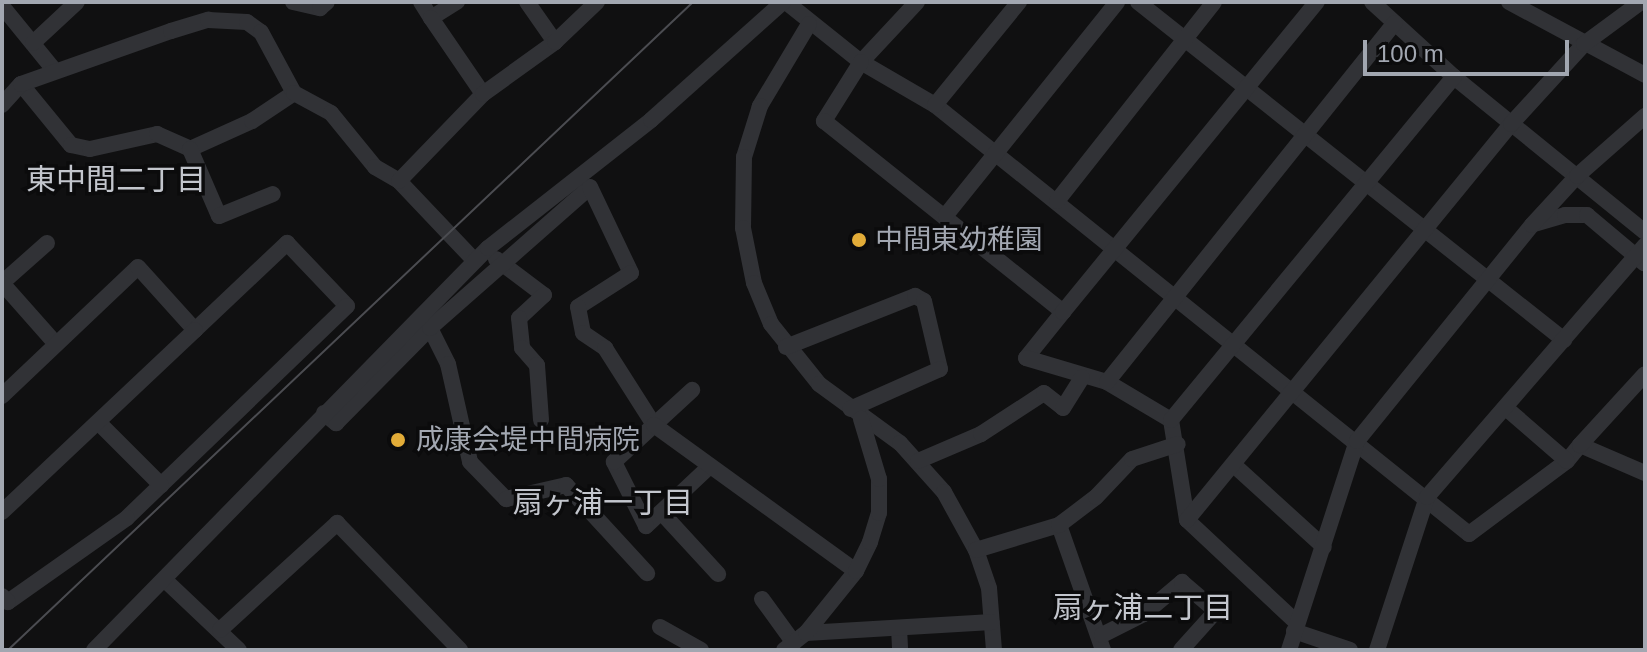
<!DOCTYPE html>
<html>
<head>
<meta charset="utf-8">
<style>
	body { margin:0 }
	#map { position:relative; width:1647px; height:652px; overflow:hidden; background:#101011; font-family:Helvetica,"Noto Sans JP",sans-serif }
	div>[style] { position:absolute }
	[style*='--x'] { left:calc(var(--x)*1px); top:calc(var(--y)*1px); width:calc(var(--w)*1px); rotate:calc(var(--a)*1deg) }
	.minor>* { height:16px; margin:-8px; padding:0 8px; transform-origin:8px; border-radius:8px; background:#313236 }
	.tram>* { height:2px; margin:-1px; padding:0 1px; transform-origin:1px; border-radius:1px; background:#4b4c51 }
	.dots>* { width:22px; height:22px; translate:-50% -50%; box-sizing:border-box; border:4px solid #0b0b0c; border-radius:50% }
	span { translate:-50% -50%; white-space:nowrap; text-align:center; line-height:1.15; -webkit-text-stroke:7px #0b0b0c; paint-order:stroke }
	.poi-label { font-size:28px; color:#a2a7b1 }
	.left { translate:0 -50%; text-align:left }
	.neighbourhood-label { font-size:30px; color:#c3c6cd }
	.frame { position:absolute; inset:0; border:4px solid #a2a7b1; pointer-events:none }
	.scale { position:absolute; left:1363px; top:40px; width:206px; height:36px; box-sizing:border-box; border:4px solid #a2a7b1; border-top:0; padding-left:10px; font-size:24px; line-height:28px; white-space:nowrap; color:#a2a7b1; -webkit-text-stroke:6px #0b0b0c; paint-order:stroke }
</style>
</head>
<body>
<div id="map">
	<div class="minor">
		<i style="--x:293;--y:2;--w:28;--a:13"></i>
		<i style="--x:320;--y:8;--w:9;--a:-41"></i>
		<i style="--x:421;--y:2;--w:19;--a:58"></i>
		<i style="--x:431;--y:18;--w:31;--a:-32"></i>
		<i style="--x:527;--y:2;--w:49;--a:55"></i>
		<i style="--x:786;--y:2;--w:96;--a:38.7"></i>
		<i style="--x:861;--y:62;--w:86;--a:30.2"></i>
		<i style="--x:935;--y:105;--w:685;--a:38.78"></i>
		<i style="--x:1469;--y:534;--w:122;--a:-36.7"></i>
		<i style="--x:1567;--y:461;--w:21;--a:-51"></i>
		<i style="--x:1580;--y:445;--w:71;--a:23.3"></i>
		<i style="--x:917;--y:2;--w:82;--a:133"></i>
		<i style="--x:861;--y:62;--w:70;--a:122.1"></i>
		<i style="--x:824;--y:121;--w:306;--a:38.6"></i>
		<i style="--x:1063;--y:312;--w:59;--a:128.8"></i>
		<i style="--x:1026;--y:358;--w:84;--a:16.5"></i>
		<i style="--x:1107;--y:382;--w:74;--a:30.7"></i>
		<i style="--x:1171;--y:420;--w:101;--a:80.9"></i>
		<i style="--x:1187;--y:520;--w:151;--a:43.1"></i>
		<i style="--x:1138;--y:2;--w:544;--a:38.43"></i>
		<i style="--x:1372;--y:2;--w:111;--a:42.4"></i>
		<i style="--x:1454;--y:77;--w:246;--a:39.1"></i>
		<i style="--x:1509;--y:2;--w:154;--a:28.2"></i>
		<i style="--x:2;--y:6;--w:84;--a:50.8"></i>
		<i style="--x:431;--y:18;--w:92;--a:55.6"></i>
		<i style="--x:809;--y:24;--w:96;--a:120.9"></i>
		<i style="--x:760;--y:106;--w:53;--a:107.4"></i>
		<i style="--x:744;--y:157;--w:71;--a:90.8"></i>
		<i style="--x:743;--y:228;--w:56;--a:78.7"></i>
		<i style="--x:754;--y:283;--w:44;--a:67.5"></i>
		<i style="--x:771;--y:324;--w:77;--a:51.3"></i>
		<i style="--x:819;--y:384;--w:100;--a:36.1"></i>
		<i style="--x:900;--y:443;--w:66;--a:48.1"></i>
		<i style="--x:944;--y:492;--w:66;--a:61.1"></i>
		<i style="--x:976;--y:550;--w:40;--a:71.1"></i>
		<i style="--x:989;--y:588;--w:62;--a:85.4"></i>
		<i style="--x:33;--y:43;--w:60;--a:-43"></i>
		<i style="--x:21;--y:84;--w:79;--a:50.7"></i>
		<i style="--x:71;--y:145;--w:19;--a:12"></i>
		<i style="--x:90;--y:149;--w:69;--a:-12.6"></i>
		<i style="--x:157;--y:134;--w:36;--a:24"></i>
		<i style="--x:190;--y:149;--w:68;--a:-24.3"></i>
		<i style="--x:252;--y:121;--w:50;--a:-33.7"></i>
		<i style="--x:2;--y:105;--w:28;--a:-48"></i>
		<i style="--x:21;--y:84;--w:159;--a:-19.5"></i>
		<i style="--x:171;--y:31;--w:39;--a:-17"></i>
		<i style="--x:208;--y:20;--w:39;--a:3"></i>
		<i style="--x:247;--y:22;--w:17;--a:36"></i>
		<i style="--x:261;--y:32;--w:69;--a:61.6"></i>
		<i style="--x:294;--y:93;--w:42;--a:28.4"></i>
		<i style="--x:331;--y:113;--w:70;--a:50.8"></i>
		<i style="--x:375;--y:167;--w:28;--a:30"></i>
		<i style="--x:399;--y:181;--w:110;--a:46.5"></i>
		<i style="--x:935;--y:105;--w:133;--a:-50.8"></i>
		<i style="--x:190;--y:149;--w:73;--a:66.6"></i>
		<i style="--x:219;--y:216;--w:58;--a:-22.2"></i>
		<i style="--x:399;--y:181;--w:121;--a:-46"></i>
		<i style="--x:483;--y:94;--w:89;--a:-35.8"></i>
		<i style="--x:555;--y:42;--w:58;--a:-43.6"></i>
		<i style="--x:1057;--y:201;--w:253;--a:-51.7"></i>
		<i style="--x:946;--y:215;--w:273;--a:-51.2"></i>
		<i style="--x:1534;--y:224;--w:32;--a:-16"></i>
		<i style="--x:1565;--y:215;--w:22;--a:0"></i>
		<i style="--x:1587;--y:215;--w:75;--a:40.1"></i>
		<i style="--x:47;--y:243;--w:60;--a:138.4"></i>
		<i style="--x:2;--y:283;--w:81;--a:48.5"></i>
		<i style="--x:496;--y:259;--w:60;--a:36.9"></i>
		<i style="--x:544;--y:295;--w:34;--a:137"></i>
		<i style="--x:519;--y:318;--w:30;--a:84"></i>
		<i style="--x:522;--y:348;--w:23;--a:49"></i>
		<i style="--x:537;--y:365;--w:55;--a:85.8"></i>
		<i style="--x:1063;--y:312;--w:401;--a:-50.7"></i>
		<i style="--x:430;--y:328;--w:40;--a:63.4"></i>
		<i style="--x:448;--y:364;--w:100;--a:77.3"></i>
		<i style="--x:470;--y:462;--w:52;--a:45.8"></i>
		<i style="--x:506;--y:499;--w:62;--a:-13.1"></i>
		<i style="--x:566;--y:485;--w:120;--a:47.4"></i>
		<i style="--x:786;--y:347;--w:139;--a:-21.6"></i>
		<i style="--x:915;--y:296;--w:10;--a:29"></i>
		<i style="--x:924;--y:301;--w:70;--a:76.8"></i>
		<i style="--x:940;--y:369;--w:98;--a:156"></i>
		<i style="--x:1107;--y:382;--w:460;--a:-51.3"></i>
		<i style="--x:2;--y:396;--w:187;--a:-43.5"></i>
		<i style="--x:138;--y:267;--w:85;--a:47.9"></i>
		<i style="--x:195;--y:330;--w:127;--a:-43.4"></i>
		<i style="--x:287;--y:243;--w:87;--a:46.4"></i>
		<i style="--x:347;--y:306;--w:306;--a:136.1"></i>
		<i style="--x:127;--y:518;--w:146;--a:144.8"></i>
		<i style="--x:8;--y:602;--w:8;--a:-135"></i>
		<i style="--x:1507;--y:409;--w:79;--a:40.9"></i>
		<i style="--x:324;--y:413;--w:16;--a:40"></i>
		<i style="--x:336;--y:423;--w:134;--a:-45.3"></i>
		<i style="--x:430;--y:328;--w:213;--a:-41.4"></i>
		<i style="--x:590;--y:187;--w:95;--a:64.5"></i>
		<i style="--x:631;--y:273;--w:63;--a:147.3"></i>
		<i style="--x:578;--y:307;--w:26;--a:79"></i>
		<i style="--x:583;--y:333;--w:27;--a:34"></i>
		<i style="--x:605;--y:348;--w:91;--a:57.5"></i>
		<i style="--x:654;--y:425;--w:52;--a:-42.6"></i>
		<i style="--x:1171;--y:420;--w:445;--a:-50.5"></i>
		<i style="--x:99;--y:423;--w:88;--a:45"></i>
		<i style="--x:1580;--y:445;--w:96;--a:-47.5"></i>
		<i style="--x:918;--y:461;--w:69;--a:-23.2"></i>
		<i style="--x:981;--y:434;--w:75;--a:-33.1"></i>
		<i style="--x:1044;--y:393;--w:24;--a:38"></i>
		<i style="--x:1063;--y:408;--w:36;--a:-58"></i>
		<i style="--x:710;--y:466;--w:88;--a:136.8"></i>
		<i style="--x:646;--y:526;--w:72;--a:-116.6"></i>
		<i style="--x:614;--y:462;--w:54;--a:-42.8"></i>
		<i style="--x:654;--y:425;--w:249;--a:35.9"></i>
		<i style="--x:1235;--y:466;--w:120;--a:42.3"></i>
		<i style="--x:2;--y:512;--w:265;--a:-43.3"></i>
		<i style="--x:662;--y:513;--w:83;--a:47.4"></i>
		<i style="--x:1187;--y:520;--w:512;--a:-50.71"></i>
		<i style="--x:1511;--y:124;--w:108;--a:-47.6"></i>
		<i style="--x:1584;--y:44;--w:71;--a:-36.4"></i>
		<i style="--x:1059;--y:525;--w:133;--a:70.6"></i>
		<i style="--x:976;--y:550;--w:87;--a:-16.8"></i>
		<i style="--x:1059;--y:525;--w:46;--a:-37.1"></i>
		<i style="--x:1096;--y:497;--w:52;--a:-46.5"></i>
		<i style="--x:1132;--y:459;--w:48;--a:-18.1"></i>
		<i style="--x:166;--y:581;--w:100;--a:43.4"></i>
		<i style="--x:762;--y:599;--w:54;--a:54"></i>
		<i style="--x:660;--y:627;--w:47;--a:29.3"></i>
		<i style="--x:899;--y:628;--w:22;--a:87"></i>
		<i style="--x:220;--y:630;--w:159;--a:-42.4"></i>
		<i style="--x:337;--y:523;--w:177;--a:45.9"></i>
		<i style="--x:1294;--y:631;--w:59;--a:18.7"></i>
		<i style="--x:806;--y:633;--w:186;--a:-3.4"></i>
		<i style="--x:1102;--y:635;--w:47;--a:-26.6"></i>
		<i style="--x:1144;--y:614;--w:50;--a:-40.1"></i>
		<i style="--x:1182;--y:582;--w:45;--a:40.5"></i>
		<i style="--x:1216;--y:611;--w:52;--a:131.9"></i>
		<i style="--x:94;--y:650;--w:563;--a:-45.58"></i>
		<i style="--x:488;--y:248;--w:207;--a:-38.1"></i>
		<i style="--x:651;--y:120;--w:177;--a:-41.8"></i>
		<i style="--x:784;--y:650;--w:28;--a:-38"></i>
		<i style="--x:806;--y:633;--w:80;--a:-51.1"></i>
		<i style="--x:856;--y:571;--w:32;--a:-64"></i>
		<i style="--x:870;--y:542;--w:30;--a:-73"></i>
		<i style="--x:879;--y:513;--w:34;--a:-90"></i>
		<i style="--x:879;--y:479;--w:63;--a:-106.7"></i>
		<i style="--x:1289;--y:650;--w:220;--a:-72"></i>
		<i style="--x:1357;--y:441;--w:278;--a:-51"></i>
		<i style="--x:1532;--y:225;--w:67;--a:-47.4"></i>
		<i style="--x:1577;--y:176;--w:91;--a:-41.4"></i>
		<i style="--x:1377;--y:650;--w:161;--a:-71.9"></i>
		<i style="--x:1427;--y:497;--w:333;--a:-49.1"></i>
	</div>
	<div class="tram">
		<i style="--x:8;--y:650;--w:943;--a:-43.41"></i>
	</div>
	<div class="dots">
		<i style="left:859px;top:240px;background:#e2ac38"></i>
		<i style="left:398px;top:440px;background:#e2ac38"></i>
	</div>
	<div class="poi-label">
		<span class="left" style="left:875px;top:240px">中間東幼稚園</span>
		<span class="left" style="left:416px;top:440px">成康会堤中間病院</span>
	</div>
	<div class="neighbourhood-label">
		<span style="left:116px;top:180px">東中間二丁目</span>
		<span style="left:603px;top:503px">扇ヶ浦一丁目</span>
		<span style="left:1143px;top:608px">扇ヶ浦二丁目</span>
	</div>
	<div class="frame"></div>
	<div class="scale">100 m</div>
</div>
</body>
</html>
